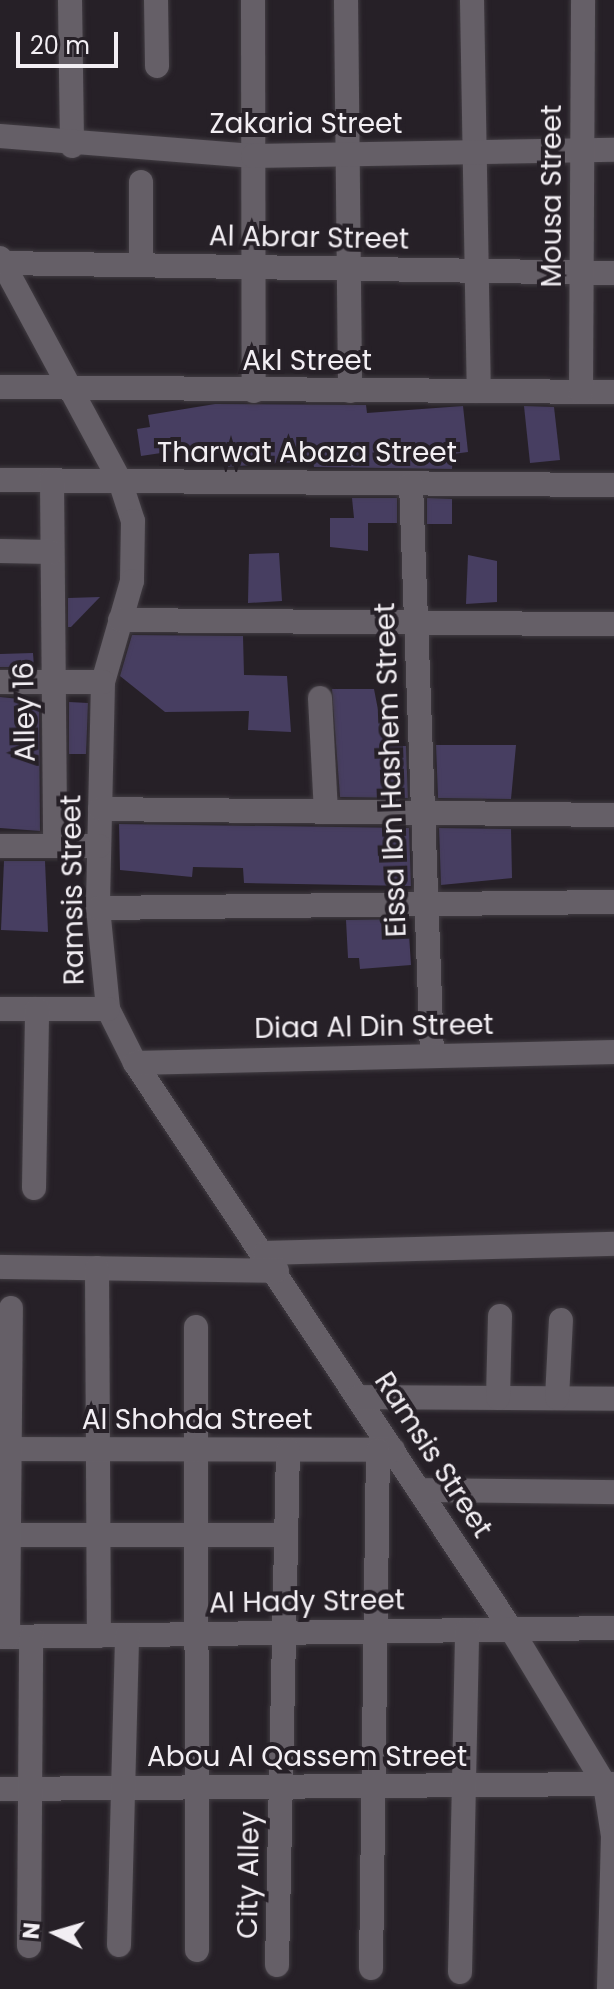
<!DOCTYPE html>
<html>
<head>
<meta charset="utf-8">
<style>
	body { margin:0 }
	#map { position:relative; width:614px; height:1989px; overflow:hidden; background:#262027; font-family:Poppins,sans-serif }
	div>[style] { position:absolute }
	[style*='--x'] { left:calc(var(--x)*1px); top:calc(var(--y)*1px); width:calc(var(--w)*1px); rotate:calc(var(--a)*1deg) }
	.building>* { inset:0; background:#473e61 }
	.roads { filter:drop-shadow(0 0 2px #413c42) drop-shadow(0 0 2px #413c42) }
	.minor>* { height:24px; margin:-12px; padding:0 12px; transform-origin:12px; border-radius:12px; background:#655f67 }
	span { translate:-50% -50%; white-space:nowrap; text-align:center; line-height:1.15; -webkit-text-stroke:8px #262027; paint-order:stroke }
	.street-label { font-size:28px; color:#f2eef3 }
	.north { position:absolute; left:16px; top:1893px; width:80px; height:80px; -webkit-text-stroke:6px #262027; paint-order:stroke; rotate:275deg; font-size:22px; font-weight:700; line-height:32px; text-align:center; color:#f2eef3 }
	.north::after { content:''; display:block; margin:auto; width:28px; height:36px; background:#f2eef3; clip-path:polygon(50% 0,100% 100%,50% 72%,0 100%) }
	.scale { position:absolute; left:16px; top:32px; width:102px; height:36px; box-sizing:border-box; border:4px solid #f2eef3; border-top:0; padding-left:10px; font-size:24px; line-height:28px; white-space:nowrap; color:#f2eef3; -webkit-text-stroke:6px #262027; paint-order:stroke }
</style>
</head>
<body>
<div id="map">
	<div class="building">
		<i style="clip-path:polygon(215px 404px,366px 405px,367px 413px,463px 406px,468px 452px,453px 454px,452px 469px,314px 467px,313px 461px,224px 467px,221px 444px,141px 456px,137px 429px,150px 427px,148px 415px)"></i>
		<i style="clip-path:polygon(524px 406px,554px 407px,560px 460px,530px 463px)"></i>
		<i style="clip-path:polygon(352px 498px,397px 498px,397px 523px,368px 523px,368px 551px,330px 547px,330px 518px,354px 518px)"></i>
		<i style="clip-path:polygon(427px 498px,452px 499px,452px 524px,427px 524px)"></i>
		<i style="clip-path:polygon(279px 553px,282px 601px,248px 603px,249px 554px)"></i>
		<i style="clip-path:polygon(468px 555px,497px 561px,497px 602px,466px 604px)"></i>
		<i style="clip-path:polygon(100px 597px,71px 627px,68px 627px,68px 598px)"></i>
		<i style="clip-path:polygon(132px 635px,243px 636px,244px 675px,287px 676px,291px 732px,248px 730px,249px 711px,165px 712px,120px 676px)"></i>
		<i style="clip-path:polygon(33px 653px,34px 667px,0 667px,0 654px)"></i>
		<i style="clip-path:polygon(332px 689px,374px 689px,385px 746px,406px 746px,408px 798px,340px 797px)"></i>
		<i style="clip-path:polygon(0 697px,39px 701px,40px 831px,0 828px)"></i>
		<i style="clip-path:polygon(69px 702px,88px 703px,86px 754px,69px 754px)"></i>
		<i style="clip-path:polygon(436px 745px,516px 745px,511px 799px,438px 798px)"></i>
		<i style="clip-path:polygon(119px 824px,409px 828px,411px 886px,244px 883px,243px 868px,193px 867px,192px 877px,120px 870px)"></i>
		<i style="clip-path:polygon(439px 828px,511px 829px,512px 878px,441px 885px)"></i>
		<i style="clip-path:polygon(4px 861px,45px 861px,48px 932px,1px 930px)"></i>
		<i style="clip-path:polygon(408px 919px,411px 965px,360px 969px,359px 958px,348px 958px,346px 920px)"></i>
	</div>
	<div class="roads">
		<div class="minor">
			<i style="--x:70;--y:0;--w:146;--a:89.2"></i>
			<i style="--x:156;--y:0;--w:66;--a:89.1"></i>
			<i style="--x:253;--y:0;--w:391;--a:89.9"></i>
			<i style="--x:346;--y:0;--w:391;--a:89.4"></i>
			<i style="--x:472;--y:0;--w:391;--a:89"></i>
			<i style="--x:0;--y:136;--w:254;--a:4.5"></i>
			<i style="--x:253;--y:156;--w:361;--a:-1"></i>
			<i style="--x:141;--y:182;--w:83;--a:90"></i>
			<i style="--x:0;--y:258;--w:253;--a:61.7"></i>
			<i style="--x:120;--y:481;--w:42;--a:72"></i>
			<i style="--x:133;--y:521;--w:60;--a:91"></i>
			<i style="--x:132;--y:581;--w:105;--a:106"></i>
			<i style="--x:103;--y:682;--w:226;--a:91.3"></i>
			<i style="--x:98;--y:908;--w:101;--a:84.3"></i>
			<i style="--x:108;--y:1009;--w:60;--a:63.4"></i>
			<i style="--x:135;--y:1063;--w:680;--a:56.4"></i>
			<i style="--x:511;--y:1629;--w:182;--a:58.9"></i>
			<i style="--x:605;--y:1785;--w:52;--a:81.1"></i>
			<i style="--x:613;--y:1836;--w:153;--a:91.5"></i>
			<i style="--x:2;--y:263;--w:612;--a:0.94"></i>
			<i style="--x:0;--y:387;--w:614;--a:0.47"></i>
			<i style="--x:581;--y:392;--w:392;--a:-89.7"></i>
			<i style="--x:0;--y:480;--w:614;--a:0.47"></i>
			<i style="--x:52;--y:480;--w:366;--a:89.5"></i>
			<i style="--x:411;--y:484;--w:571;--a:87.89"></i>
			<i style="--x:0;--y:551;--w:52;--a:1.1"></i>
			<i style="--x:120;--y:620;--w:494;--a:0.5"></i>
			<i style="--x:0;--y:682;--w:103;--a:0"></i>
			<i style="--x:320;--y:698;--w:114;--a:87"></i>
			<i style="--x:100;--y:809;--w:514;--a:0.67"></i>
			<i style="--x:0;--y:846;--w:99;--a:0"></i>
			<i style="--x:98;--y:908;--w:516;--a:-0.67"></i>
			<i style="--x:0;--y:1009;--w:108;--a:0"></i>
			<i style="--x:135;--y:1063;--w:479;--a:-1.3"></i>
			<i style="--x:34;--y:1188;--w:179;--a:-89"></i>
			<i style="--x:265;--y:1253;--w:349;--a:-1.5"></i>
			<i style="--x:0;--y:1267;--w:277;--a:0.8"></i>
			<i style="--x:97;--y:1268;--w:368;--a:89.7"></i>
			<i style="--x:196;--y:1327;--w:623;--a:89.91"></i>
			<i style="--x:358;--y:1397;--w:256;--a:0.4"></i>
			<i style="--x:498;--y:1398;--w:82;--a:-88.6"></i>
			<i style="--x:557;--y:1398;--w:78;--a:-87.1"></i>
			<i style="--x:0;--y:1449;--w:393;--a:0.1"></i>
			<i style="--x:419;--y:1490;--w:195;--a:0.6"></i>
			<i style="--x:0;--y:1535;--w:286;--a:0"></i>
			<i style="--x:0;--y:1637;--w:614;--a:-0.84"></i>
			<i style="--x:8;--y:1637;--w:329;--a:-89.5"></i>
			<i style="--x:0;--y:1789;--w:614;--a:-0.47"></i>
			<i style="--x:119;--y:1945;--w:310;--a:-88.5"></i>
			<i style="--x:29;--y:1946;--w:309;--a:-89.6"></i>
			<i style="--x:277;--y:1965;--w:515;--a:-88.78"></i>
			<i style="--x:371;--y:1968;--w:518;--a:-89.23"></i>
			<i style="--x:460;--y:1972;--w:342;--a:-88.8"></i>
		</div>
	</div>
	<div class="street-label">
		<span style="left:306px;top:124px">Zakaria Street</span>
		<span style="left:552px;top:196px;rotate:-90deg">Mousa Street</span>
		<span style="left:309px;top:238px;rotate:1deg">Al Abrar Street</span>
		<span style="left:307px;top:361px">Akl Street</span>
		<span style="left:307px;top:453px">Tharwat Abaza Street</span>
		<span style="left:25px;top:712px;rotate:-91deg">Alley 16</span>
		<span style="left:391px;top:770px;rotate:-92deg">Eissa Ibn Hashem Street</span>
		<span style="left:73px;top:890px;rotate:-91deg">Ramsis Street</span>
		<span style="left:374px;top:1027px;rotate:-1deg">Diaa Al Din Street</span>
		<span style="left:197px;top:1420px">Al Shohda Street</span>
		<span style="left:433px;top:1455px;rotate:57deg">Ramsis Street</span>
		<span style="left:307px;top:1602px;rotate:-1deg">Al Hady Street</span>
		<span style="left:307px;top:1757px">Abou Al Qassem Street</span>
		<span style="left:249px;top:1875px;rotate:-89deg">City Alley</span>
	</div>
	<div class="north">N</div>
	<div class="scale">20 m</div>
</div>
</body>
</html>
